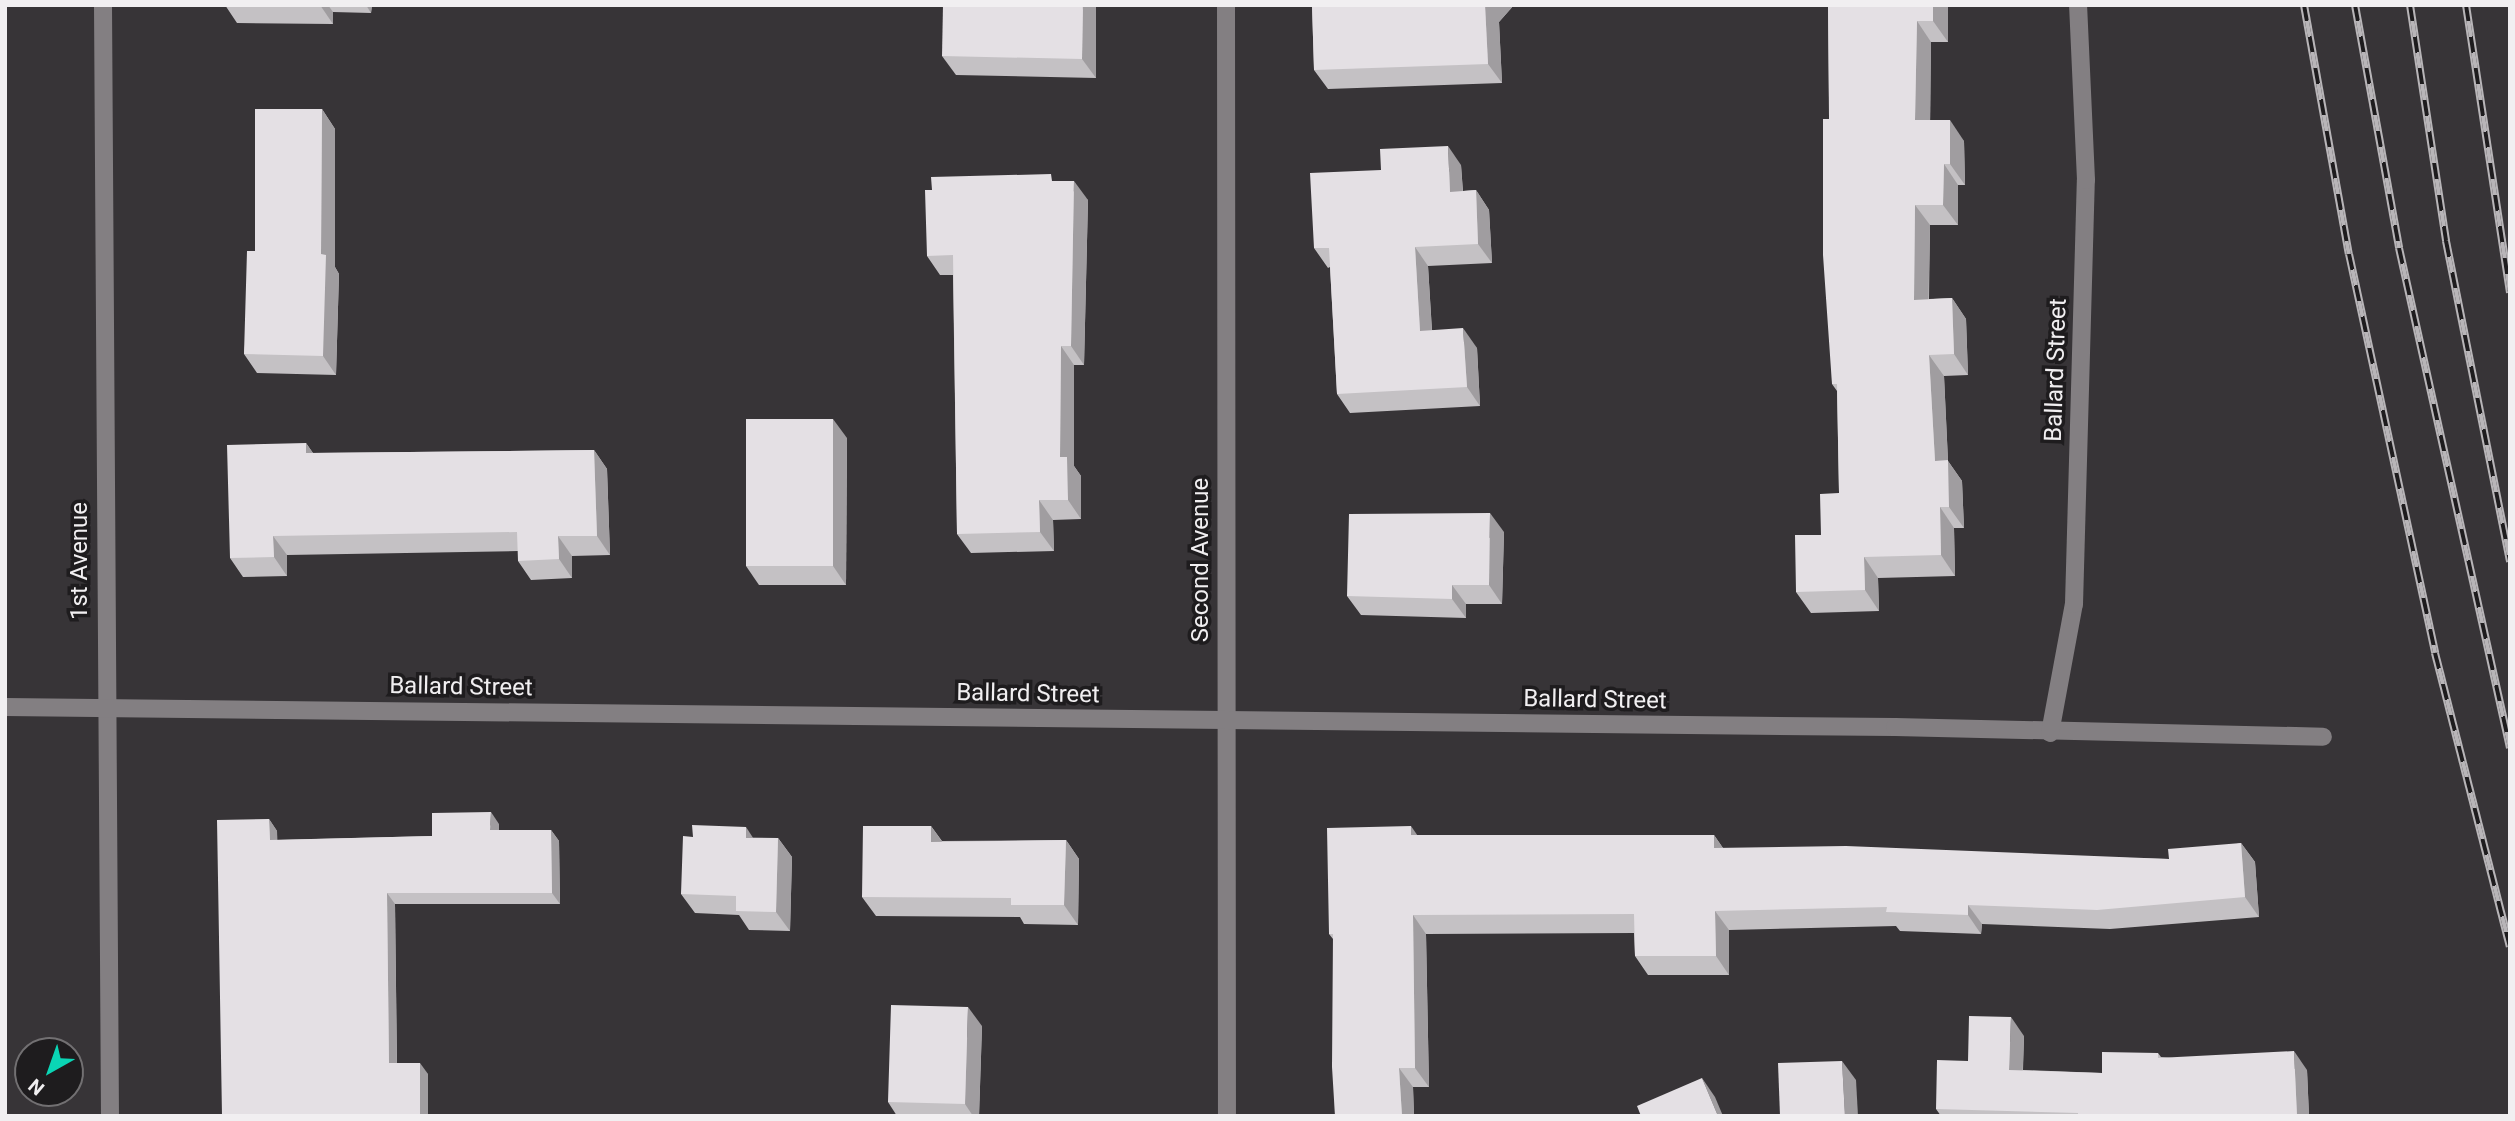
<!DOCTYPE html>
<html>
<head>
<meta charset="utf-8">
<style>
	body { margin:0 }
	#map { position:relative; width:2515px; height:1121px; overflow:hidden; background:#373437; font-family:Roboto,sans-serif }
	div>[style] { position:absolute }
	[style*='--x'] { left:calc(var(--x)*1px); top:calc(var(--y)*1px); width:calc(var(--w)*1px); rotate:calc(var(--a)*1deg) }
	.street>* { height:18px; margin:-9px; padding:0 9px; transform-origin:9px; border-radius:9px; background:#837f82 }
	.rail>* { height:8px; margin-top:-4px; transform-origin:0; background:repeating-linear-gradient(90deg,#1e1c1e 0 16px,#b8b5b8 0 32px); box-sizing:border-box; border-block:2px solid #b8b5b8 }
	.wall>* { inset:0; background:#c4c1c4 }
	.shaded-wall>* { inset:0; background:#a09da0 }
	.building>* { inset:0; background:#e4e0e4 }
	span { translate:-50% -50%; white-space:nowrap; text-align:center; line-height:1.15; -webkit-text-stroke:7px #1e1c1e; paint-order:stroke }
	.street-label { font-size:24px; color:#f1eff1 }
	.frame { position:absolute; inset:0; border:7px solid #f1eff1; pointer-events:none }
	.north { position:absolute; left:14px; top:1037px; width:70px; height:70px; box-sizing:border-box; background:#1e1c1e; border:2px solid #727072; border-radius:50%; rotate:220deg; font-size:19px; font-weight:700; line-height:28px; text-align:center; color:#f1eff1 }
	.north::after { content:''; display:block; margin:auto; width:24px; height:32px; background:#0ad5b5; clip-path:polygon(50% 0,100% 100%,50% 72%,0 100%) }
</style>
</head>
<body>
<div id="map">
	<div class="street">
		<i style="--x:103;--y:5;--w:1111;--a:89.64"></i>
		<i style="--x:1226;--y:5;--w:1111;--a:89.95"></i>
		<i style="--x:5;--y:707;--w:1890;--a:0.61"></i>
		<i style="--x:1895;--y:727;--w:428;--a:1.3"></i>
		<i style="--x:2050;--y:733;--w:131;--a:-79.5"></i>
		<i style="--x:2074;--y:604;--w:424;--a:-88.4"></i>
		<i style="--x:2086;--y:180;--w:175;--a:-92.6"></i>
	</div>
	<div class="rail">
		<i style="--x:2304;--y:5;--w:253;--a:79.8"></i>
		<i style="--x:2349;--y:254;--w:408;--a:77.8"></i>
		<i style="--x:2435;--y:653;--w:303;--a:75.7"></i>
		<i style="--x:2355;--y:5;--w:247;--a:79.7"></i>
		<i style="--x:2399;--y:248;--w:512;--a:77.48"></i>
		<i style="--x:2410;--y:5;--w:239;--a:81.3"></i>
		<i style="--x:2446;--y:241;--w:327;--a:78.7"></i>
		<i style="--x:2466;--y:5;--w:291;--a:81.3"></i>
	</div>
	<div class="wall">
		<i style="clip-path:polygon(225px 5px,372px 5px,371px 13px,333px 12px,333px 24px,237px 23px)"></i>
		<i style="clip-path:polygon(1096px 5px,1096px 78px,956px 75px,942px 56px)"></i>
		<i style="clip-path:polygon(1312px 5px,1514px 5px,1499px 22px,1502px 83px,1328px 89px,1314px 70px)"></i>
		<i style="clip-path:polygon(1828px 5px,1948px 5px,1948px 42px,1931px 42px,1930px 120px,1964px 141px,1965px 185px,1958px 185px,1958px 225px,1930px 225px,1929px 299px,1952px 298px,1966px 319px,1968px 375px,1944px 376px,1948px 461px,1962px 481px,1964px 528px,1954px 528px,1955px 576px,1878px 578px,1879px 611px,1811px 613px,1796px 592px,1839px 493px,1837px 391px,1832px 384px)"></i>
		<i style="clip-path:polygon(322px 109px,335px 129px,335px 267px,339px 274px,336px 375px,257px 373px,244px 354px,255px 251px)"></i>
		<i style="clip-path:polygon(1461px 165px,1463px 191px,1476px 190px,1489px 210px,1492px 263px,1428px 266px,1432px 330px,1477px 348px,1480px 406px,1350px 413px,1337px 394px,1330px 267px,1328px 268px,1314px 248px)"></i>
		<i style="clip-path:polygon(1056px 181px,1088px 200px,1084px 365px,1074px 365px,1074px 466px,1081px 476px,1081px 519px,1053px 520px,1054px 551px,971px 553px,957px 534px,953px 275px,940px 275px,927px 256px,932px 190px)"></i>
		<i style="clip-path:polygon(847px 438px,846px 585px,759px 585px,746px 566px)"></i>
		<i style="clip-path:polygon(306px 443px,313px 453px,594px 450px,607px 469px,610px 555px,572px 556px,572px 578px,531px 580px,518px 561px,518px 551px,287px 555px,287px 576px,243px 577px,230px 558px)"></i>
		<i style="clip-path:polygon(1504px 532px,1502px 604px,1466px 604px,1466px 618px,1361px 615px,1347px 596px)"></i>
		<i style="clip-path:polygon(269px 819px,277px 831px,277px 840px,432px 836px,499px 824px,499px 830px,551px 830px,559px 841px,560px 904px,395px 904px,397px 1063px,428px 1074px,428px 1116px,222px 1116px)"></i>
		<i style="clip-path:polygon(931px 826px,942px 841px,1066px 840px,1079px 859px,1078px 925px,1024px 924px,1020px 917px,876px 916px,862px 897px)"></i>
		<i style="clip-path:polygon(1417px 835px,1714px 835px,1723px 848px,2169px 859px,2241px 843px,2255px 862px,2259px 917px,2110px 929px,1982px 924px,1981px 934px,1900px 931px,1896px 926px,1729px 930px,1729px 975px,1648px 975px,1635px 956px,1634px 933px,1426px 934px,1429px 1087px,1413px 1087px,1414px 1116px,1335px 1116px,1333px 939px,1329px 934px)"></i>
		<i style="clip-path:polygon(693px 837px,778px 838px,792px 857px,790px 931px,749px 930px,739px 915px,695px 913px,681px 894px)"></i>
		<i style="clip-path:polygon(982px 1026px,979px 1116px,897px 1116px,888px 1102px)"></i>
		<i style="clip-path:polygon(2024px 1036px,2023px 1070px,2102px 1073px,2158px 1053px,2161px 1057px,2307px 1070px,2309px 1116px,1941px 1116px,1936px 1109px,1968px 1061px)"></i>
	</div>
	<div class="shaded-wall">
		<i style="clip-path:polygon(320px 5px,328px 5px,333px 12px,333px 24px)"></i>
		<i style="clip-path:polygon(366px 5px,372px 5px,371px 13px)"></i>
		<i style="clip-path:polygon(1083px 5px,1096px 5px,1096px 78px,1082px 59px)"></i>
		<i style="clip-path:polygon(1485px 5px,1514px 5px,1499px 22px,1502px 83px,1488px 64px)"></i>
		<i style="clip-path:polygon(1933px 5px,1948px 5px,1948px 42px,1933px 21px)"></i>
		<i style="clip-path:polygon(1917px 21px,1931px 42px,1930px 140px,1915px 120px)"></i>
		<i style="clip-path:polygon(322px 109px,335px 129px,335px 267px,339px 274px,336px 375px,323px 356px,321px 254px)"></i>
		<i style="clip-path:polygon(1950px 120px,1964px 141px,1965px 185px,1950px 164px)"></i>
		<i style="clip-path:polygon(1448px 146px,1461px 165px,1464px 211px,1450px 192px)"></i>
		<i style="clip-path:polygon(1944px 164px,1958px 185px,1958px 225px,1943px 205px)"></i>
		<i style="clip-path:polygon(1074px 181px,1088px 200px,1084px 365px,1071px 346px)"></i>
		<i style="clip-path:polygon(1476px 190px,1489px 210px,1492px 263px,1478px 244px)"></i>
		<i style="clip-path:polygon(1915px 205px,1930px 225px,1928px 320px,1914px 300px)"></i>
		<i style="clip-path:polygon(1415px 247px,1428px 266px,1433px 350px,1420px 331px)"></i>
		<i style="clip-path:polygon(1952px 298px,1966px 319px,1968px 375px,1954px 354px)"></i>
		<i style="clip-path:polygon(1463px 328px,1477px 348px,1480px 406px,1467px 387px)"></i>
		<i style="clip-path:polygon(1061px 346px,1074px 365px,1074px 466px,1081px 476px,1081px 519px,1068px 500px,1060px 457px)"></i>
		<i style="clip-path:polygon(1929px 355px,1944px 376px,1948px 461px,1962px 481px,1964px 528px,1949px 507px,1935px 461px)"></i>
		<i style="clip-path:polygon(833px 419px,847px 438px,846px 585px,833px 566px)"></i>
		<i style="clip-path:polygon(306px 443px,319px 462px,306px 453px)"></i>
		<i style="clip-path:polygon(594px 450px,607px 469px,610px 555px,597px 536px)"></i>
		<i style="clip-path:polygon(1039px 500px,1053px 520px,1054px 551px,1040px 532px)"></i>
		<i style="clip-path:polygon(1940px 507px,1954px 528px,1955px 576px,1941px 555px)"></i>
		<i style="clip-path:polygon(1490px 513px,1504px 532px,1502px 604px,1489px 585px)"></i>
		<i style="clip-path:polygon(273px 536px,287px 555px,287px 576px,274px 557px)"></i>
		<i style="clip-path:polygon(558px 536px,572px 556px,572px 578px,559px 559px)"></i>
		<i style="clip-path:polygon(1864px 557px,1878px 578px,1879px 611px,1865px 590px)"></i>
		<i style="clip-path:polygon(1452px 585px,1466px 604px,1466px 618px,1452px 599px)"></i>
		<i style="clip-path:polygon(491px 812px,499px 824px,499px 841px,490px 830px)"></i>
		<i style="clip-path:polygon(269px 819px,277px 831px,278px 852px,270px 840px)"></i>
		<i style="clip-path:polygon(931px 826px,945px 846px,931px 842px)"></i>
		<i style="clip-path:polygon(1411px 826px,1424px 845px,1411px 835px)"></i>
		<i style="clip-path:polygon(746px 827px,759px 847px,746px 838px)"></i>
		<i style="clip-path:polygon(551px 830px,559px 841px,560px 904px,552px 893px)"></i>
		<i style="clip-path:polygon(1714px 835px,1727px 854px,1714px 848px)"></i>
		<i style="clip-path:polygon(778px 838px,792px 857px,790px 931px,776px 912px)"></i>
		<i style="clip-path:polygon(1066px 840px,1079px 859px,1078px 925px,1064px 905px)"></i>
		<i style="clip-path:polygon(2241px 843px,2255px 862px,2259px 917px,2245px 897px)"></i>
		<i style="clip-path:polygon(387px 893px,395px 904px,397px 1074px,389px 1063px)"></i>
		<i style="clip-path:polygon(1968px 905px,1982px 924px,1981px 934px,1968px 915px)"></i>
		<i style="clip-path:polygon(1715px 911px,1729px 930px,1729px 975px,1716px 956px)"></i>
		<i style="clip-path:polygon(1413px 915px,1426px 934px,1429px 1087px,1415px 1068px)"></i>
		<i style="clip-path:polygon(968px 1007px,982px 1026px,979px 1116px,973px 1116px,965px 1104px)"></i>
		<i style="clip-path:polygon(2011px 1017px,2024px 1036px,2022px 1089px,2009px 1070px)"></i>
		<i style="clip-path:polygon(2294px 1051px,2307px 1070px,2309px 1116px,2297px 1116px)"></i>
		<i style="clip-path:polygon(1842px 1061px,1856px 1080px,1858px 1116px,1845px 1116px)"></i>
		<i style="clip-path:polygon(420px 1063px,428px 1074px,428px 1116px,420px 1116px)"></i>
		<i style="clip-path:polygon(1399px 1068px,1413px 1087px,1414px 1116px,1402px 1116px)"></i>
		<i style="clip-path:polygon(1702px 1078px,1715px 1097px,1723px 1116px,1718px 1116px)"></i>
	</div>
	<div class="building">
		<i style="clip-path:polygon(943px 5px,1083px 5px,1082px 59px,942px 56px)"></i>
		<i style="clip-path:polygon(1312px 5px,1485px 5px,1488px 64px,1314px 70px)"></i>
		<i style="clip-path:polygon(1828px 5px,1933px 5px,1933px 21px,1917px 21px,1915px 120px,1950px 120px,1950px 164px,1944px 164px,1943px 205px,1915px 205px,1914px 300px,1952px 298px,1954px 354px,1929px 355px,1935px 461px,1948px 460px,1949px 507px,1940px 507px,1941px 555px,1864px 557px,1865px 590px,1796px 592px,1795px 535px,1821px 535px,1820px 494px,1839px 493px,1837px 384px,1832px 384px,1823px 255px,1823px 119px,1829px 119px)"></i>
		<i style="clip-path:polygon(255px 109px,322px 109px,321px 254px,326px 255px,323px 356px,244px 354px,247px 251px,255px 251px)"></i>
		<i style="clip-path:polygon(1448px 146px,1450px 192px,1476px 190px,1478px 244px,1415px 247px,1420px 331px,1463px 328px,1467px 387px,1337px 394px,1329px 248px,1314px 248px,1310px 173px,1381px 170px,1380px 149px)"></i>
		<i style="clip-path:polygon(1051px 174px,1052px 181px,1074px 181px,1071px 346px,1061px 346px,1060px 457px,1067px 457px,1068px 500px,1039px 500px,1040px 532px,957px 534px,953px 255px,927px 256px,925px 190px,932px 190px,931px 177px)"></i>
		<i style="clip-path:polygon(746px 419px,833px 419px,833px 566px,746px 566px)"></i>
		<i style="clip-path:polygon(306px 443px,306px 453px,594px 450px,597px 536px,558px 536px,559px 559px,518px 561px,517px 532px,273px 536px,274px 557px,230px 558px,227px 445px)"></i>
		<i style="clip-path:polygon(1490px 513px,1489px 585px,1452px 585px,1452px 599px,1347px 596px,1349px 514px)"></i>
		<i style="clip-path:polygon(491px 812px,490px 830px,551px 830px,552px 893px,387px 893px,389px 1063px,420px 1063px,420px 1116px,222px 1116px,217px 820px,269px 819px,270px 840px,432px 836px,432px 813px)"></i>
		<i style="clip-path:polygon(692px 825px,746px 827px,746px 838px,778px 838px,776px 912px,736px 911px,736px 896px,681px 894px,683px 836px,693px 837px)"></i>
		<i style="clip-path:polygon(863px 826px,931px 826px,931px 842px,1066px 840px,1064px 905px,1011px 905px,1011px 898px,862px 897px)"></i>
		<i style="clip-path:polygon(1411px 826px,1411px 835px,1714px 835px,1714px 848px,1846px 846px,2169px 859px,2168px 849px,2241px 843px,2245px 897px,2097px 910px,1968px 905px,1968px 915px,1886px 912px,1887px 907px,1715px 911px,1716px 956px,1635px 956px,1634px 914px,1413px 915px,1415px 1068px,1399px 1068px,1402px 1116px,1335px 1116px,1332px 1067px,1333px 934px,1329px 934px,1327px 828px)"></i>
		<i style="clip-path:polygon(891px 1005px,968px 1007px,965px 1104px,888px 1102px)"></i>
		<i style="clip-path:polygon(1969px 1016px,2011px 1017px,2009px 1070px,2102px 1073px,2102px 1052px,2158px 1053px,2158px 1058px,2294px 1051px,2297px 1116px,2078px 1116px,2078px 1113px,1936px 1109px,1937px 1060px,1968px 1061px)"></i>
		<i style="clip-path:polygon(1842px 1061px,1845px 1116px,1780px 1116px,1778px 1063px)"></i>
		<i style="clip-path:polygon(1702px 1078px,1718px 1116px,1641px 1116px,1637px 1106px)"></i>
	</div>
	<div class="street-label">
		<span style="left:2056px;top:370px;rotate:-88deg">Ballard Street</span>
		<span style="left:1201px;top:560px;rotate:-90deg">Second Avenue</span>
		<span style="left:80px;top:561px;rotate:-90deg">1st Avenue</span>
		<span style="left:461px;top:687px;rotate:1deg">Ballard Street</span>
		<span style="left:1028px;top:694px;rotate:1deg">Ballard Street</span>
		<span style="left:1595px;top:700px;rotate:1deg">Ballard Street</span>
	</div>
	<div class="frame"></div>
	<div class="north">N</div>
</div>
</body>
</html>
